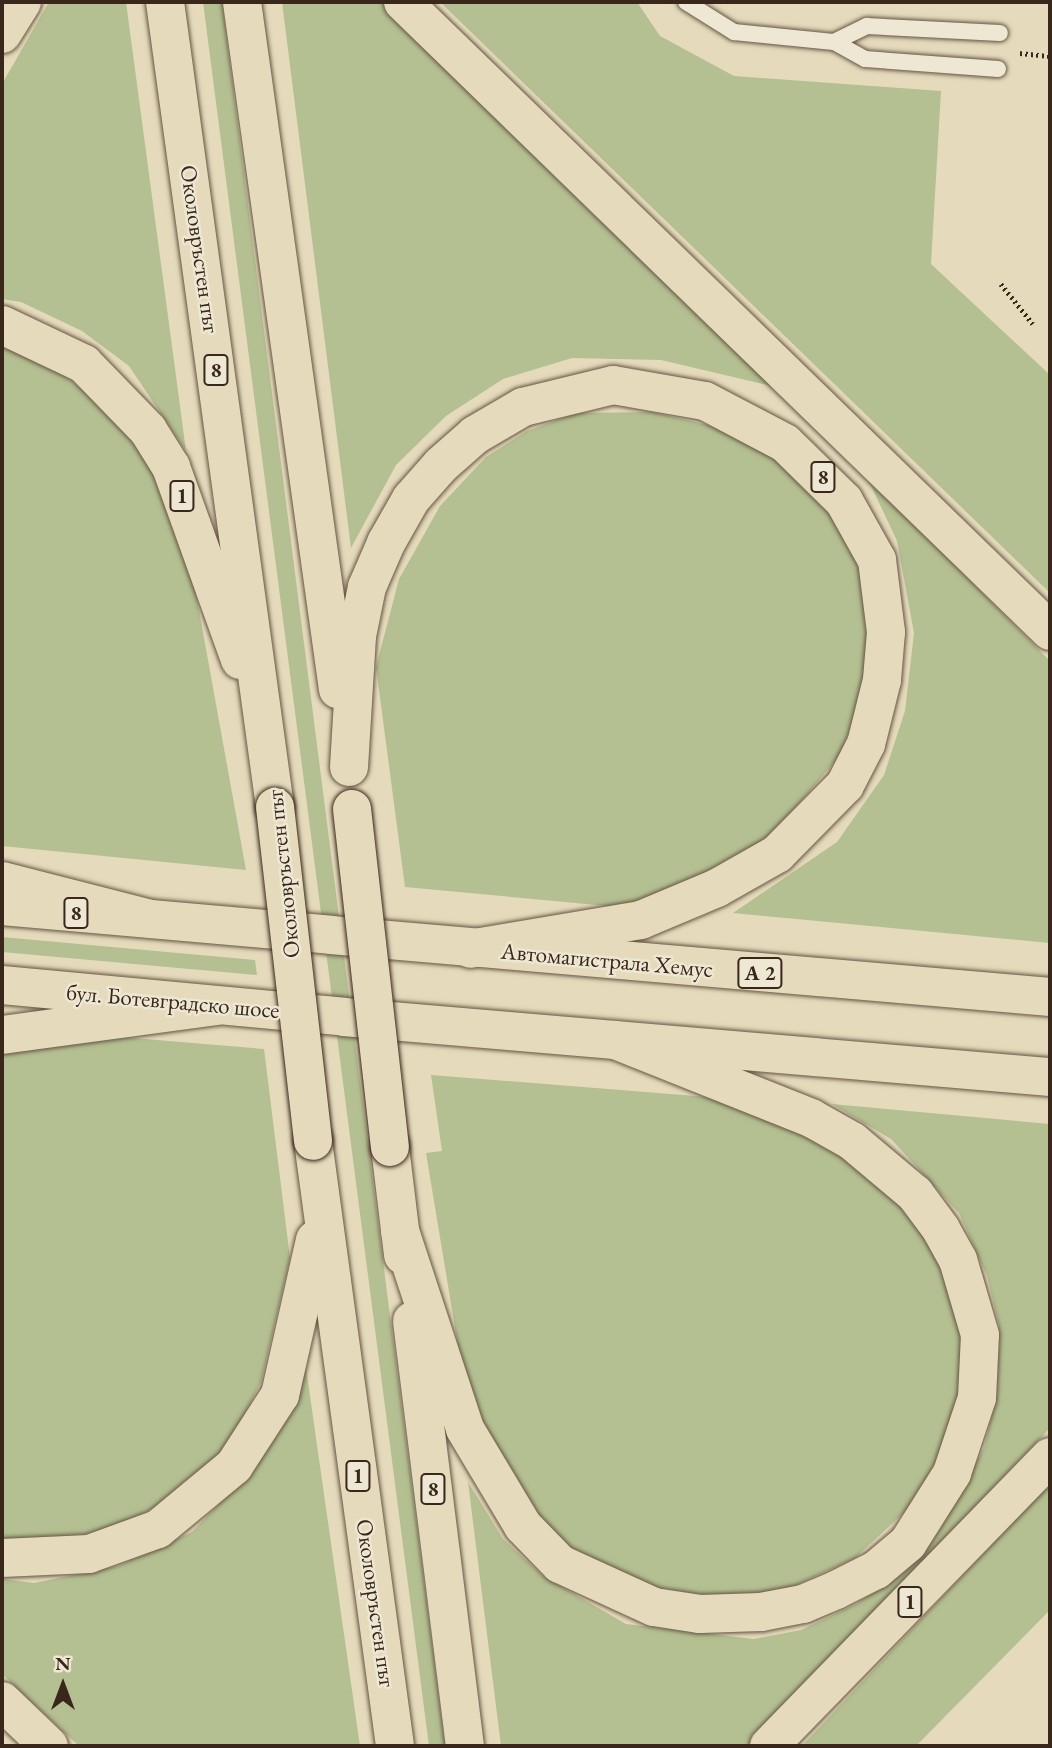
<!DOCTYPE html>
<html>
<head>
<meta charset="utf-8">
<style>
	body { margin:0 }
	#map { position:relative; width:1052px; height:1748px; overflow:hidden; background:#e5dabb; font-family:"EB Garamond",serif }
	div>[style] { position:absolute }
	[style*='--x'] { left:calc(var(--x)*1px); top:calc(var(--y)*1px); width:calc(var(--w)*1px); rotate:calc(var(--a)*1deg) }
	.green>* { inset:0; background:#b4c091 }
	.path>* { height:4.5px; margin-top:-2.25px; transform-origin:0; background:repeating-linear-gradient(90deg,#3a271c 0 2px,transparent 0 5.5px) }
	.roads { filter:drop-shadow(0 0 2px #655444) drop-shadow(0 0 2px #655444) }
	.lane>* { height:16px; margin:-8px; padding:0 8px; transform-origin:8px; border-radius:8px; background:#eee7d3 }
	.primary>* { height:38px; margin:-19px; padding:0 19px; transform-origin:19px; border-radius:19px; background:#e5dabb }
	.highway>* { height:38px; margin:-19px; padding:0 19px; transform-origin:19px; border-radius:19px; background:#e5dabb }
	.bridges { filter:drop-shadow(0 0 2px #3a271c) drop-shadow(0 0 2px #3a271c) }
	.highway-bridge>* { height:38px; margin:-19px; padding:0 19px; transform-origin:19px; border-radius:19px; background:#e5dabb }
	span { translate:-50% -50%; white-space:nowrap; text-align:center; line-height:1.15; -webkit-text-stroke:5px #eee7d3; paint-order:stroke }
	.shield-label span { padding:2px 5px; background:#eee7d3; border:2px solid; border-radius:5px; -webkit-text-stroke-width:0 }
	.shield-label { font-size:21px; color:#3a271c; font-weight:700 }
	.street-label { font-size:23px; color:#3a271c }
	.frame { position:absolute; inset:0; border:4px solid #3a271c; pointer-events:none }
	.north { position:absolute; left:28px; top:1650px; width:70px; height:70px; -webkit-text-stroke:5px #eee7d3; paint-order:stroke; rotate:0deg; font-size:19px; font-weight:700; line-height:28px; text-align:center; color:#3a271c }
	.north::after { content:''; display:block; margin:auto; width:24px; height:32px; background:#3a271c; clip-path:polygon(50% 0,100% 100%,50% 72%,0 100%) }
</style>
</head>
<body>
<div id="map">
	<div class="green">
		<i style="clip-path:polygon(49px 2px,126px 2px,186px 451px,129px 366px,82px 331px,21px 302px,2px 299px,2px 84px)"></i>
		<i style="clip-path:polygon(203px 2px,222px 2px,445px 1746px,429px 1746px)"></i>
		<i style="clip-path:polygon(282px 2px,384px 2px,771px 386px,661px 360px,572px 358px,503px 379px,446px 416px,396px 465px,351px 548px)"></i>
		<i style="clip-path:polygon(440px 2px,637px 2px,660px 36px,734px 76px,941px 91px,931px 264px,1050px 375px,1050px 593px)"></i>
		<i style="clip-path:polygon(2px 345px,42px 359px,106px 407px,154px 471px,189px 555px,246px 870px,2px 846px)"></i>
		<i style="clip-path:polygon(652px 412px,742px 433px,816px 489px,859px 559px,874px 626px,867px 684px,840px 755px,774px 833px,695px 880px,619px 907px,405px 887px,376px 667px,399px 579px,440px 506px,486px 457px,527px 431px,577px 413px)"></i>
		<i style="clip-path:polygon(866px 475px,1050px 661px,1050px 943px,733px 913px,837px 842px,884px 775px,905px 711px,914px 633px,897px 541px)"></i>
		<i style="clip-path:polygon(2px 937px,255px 960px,257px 975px,2px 952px)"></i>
		<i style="clip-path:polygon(109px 1036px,264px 1049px,290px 1258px,261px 1382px,227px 1449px,162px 1504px,104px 1533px,2px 1541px,2px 1049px)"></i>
		<i style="clip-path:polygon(431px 1075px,708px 1097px,791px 1125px,861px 1162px,931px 1240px,967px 1340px,962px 1394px,946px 1451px,911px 1506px,855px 1558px,783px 1591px,708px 1596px,625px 1582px,564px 1543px,511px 1492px,468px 1406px,426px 1153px,442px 1151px)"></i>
		<i style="clip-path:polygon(832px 1104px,1050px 1124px,1050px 1428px,749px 1746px,501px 1746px,468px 1482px,503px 1539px,543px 1576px,626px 1624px,754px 1639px,801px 1630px,856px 1604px,905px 1570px,939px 1531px,984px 1448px,997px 1393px,999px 1325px,987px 1276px,959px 1213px,891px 1139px)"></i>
		<i style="clip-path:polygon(305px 1361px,360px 1746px,79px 1746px,2px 1674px,2px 1579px,34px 1583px,118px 1566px,192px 1532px,255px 1467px)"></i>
		<i style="clip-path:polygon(1050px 1483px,1050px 1610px,916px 1746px,802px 1746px)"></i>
	</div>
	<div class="path">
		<i style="--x:1020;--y:53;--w:30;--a:6"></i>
		<i style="--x:1001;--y:284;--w:51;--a:51.3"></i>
	</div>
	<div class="roads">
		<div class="lane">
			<i style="--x:686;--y:2;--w:57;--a:32"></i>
			<i style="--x:734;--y:32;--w:100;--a:5.7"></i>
			<i style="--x:998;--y:69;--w:133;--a:-175.7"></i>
			<i style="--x:865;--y:59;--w:35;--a:-151"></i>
			<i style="--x:834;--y:42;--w:37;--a:-26"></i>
			<i style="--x:867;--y:26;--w:133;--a:3"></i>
		</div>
		<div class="primary">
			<i style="--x:2;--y:906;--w:330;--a:5"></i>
			<i style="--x:2;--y:985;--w:343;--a:5.3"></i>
		</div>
		<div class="highway">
			<i style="--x:165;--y:2;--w:812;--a:82.22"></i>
			<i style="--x:242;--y:2;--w:694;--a:82.05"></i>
			<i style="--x:403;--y:2;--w:902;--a:44.19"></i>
			<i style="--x:2;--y:34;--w:38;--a:-58"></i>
			<i style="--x:2;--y:325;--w:91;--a:25.4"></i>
			<i style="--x:84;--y:364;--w:92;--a:45.9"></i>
			<i style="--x:148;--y:430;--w:44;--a:58.1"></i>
			<i style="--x:171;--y:467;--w:205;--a:70.3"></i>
			<i style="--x:349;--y:767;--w:131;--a:-86.5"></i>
			<i style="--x:357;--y:636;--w:50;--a:-78.5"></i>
			<i style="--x:367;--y:587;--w:48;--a:-66.6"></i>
			<i style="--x:386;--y:543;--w:51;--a:-60.4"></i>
			<i style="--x:411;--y:499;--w:45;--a:-48.6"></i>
			<i style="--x:441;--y:465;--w:45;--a:-41.4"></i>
			<i style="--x:475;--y:435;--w:56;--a:-30.3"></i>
			<i style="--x:523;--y:407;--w:93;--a:-13.7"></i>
			<i style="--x:613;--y:385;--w:93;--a:9.9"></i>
			<i style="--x:705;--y:401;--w:90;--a:27.7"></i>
			<i style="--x:785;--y:443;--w:83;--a:44.5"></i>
			<i style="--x:844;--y:501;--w:68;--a:60.8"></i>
			<i style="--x:877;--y:560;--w:73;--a:82.9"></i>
			<i style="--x:886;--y:632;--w:48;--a:94.8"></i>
			<i style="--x:882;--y:680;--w:66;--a:104"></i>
			<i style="--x:866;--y:744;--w:46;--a:117.1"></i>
			<i style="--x:845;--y:785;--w:97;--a:134.6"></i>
			<i style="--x:777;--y:854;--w:69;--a:150.5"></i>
			<i style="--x:717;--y:888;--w:82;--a:157.2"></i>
			<i style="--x:641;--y:920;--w:173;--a:170.4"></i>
			<i style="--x:2;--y:881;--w:154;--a:14.3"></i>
			<i style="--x:331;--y:935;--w:722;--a:4.93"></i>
			<i style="--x:344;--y:1017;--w:709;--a:4.86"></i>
			<i style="--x:2;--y:1035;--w:217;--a:-7.7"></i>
			<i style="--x:313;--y:1141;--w:611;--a:82.28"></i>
			<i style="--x:390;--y:1147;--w:109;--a:83.1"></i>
			<i style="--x:400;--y:1231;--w:208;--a:71.8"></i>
			<i style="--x:465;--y:1429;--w:113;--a:59.1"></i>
			<i style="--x:523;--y:1526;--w:53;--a:45.8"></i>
			<i style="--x:560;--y:1564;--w:103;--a:24.6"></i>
			<i style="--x:654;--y:1607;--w:47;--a:8.7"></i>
			<i style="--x:700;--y:1614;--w:61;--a:-1.9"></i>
			<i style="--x:761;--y:1612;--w:43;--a:-10.8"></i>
			<i style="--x:803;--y:1604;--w:36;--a:-23"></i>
			<i style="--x:836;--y:1590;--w:45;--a:-26.6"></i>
			<i style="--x:876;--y:1570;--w:42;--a:-40.2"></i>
			<i style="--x:908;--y:1543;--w:83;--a:-57.8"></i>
			<i style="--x:952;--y:1473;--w:79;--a:-71.6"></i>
			<i style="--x:977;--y:1398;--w:63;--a:-87.3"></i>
			<i style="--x:980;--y:1335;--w:78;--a:-106.3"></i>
			<i style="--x:958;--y:1260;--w:35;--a:-119"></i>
			<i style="--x:941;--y:1229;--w:44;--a:-126.6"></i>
			<i style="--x:915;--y:1194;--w:82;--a:-139.9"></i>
			<i style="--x:852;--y:1141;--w:47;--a:-150.7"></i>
			<i style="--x:811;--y:1118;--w:211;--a:-158.3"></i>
			<i style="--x:412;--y:1321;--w:428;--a:82.9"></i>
			<i style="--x:2;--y:1558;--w:87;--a:-2.6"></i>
			<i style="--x:89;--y:1554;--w:73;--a:-19.9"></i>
			<i style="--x:158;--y:1529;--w:99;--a:-39.7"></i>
			<i style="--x:234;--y:1466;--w:85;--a:-57.1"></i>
			<i style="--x:280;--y:1395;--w:159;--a:-77.3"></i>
			<i style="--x:2;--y:1701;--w:65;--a:43.8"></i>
			<i style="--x:769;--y:1746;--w:403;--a:-45.8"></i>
		</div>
	</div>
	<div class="bridges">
		<div class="highway-bridge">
			<i style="--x:275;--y:807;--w:336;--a:83.5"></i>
			<i style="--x:352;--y:809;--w:340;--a:83.6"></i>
		</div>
	</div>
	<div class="shield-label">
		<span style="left:216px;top:370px">8</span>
		<span style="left:823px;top:477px">8</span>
		<span style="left:182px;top:496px">1</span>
		<span style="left:76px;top:913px">8</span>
		<span style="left:760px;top:973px">A 2</span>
		<span style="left:358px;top:1476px">1</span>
		<span style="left:433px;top:1489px">8</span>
		<span style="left:910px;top:1602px">1</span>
	</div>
	<div class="street-label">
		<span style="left:200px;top:249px;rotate:82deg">Околовръстен път</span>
		<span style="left:283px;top:874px;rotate:-96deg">Околовръстен път</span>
		<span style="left:607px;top:960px;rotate:5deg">Автомагистрала Хемус</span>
		<span style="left:173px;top:1001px;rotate:5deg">бул. Ботевградско шосе</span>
		<span style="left:376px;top:1603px;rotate:82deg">Околовръстен път</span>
	</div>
	<div class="frame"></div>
	<div class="north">N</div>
</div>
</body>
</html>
